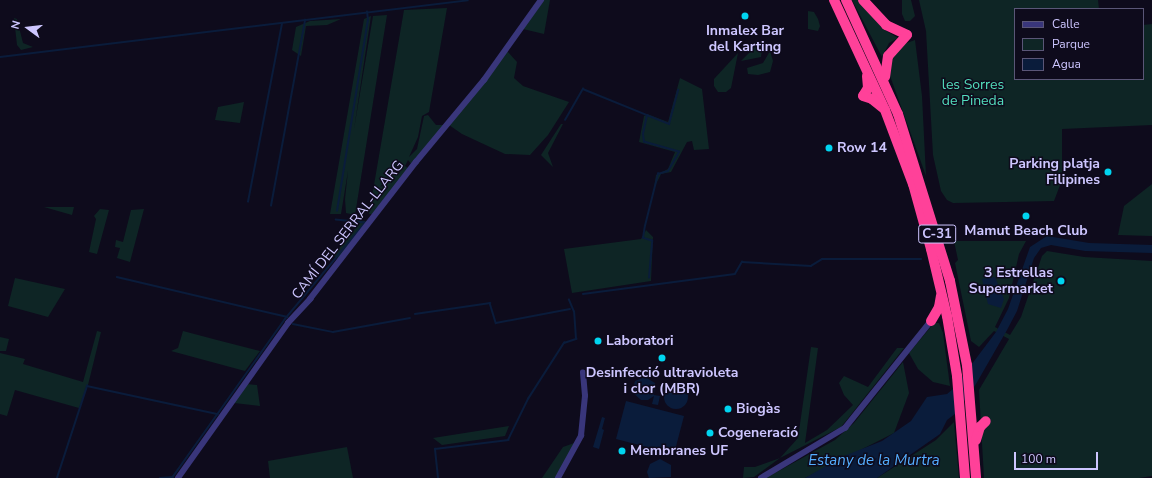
<!DOCTYPE html>
<html>
<head>
<meta charset="utf-8">
<style>
	body { margin:0 }
	#map { position:relative; width:1152px; height:478px; overflow:hidden; background:#0e0b1c; font-family:"Nunito Sans",sans-serif }
	div>[style] { position:absolute }
	[style*='--x'] { left:calc(var(--x)*1px); top:calc(var(--y)*1px); width:calc(var(--w)*1px); rotate:calc(var(--a)*1deg) }
	.green>* { inset:0; background:#0e2525 }
	.water>* { inset:0; background:#0a1c3b }
	.round { border-radius:50% }
	.stream>* { height:1.5px; margin:-0.75px; padding:0 0.75px; transform-origin:0.75px; border-radius:0.75px; background:#0a1c3b }
	.street>* { height:5.5px; margin:-2.75px; padding:0 2.75px; transform-origin:2.75px; border-radius:2.75px; background:#39367b }
	.highway>* { height:10px; margin:-5px; padding:0 5px; transform-origin:5px; border-radius:5px; background:#ff4199 }
	.dots>* { width:11px; height:11px; translate:-50% -50%; box-sizing:border-box; border:2px solid #0e0b1c; border-radius:50% }
	span { translate:-50% -50%; white-space:nowrap; text-align:center; line-height:1.15; -webkit-text-stroke:3px #0e0b1c; paint-order:stroke }
	.shield-label span { padding:1px 3px; background:#0e0b1c; border:1px solid; border-radius:3px; -webkit-text-stroke-width:0 }
	.shield-label { font-size:13px; color:#cdc6ff; font-weight:700 }
	.poi-label { font-size:14px; color:#cdc6ff; font-weight:700 }
	.left { translate:0 -50%; text-align:left }
	.right { translate:-100% -50%; text-align:right }
	.park-label { font-size:14px; color:#53debd }
	.street-label { font-size:14px; color:#cdc6ff }
	.water-label { font-size:15px; color:#54aeff; font-style:italic }
	.legend { position:absolute; left:1014px; top:8px; width:130px; height:72px; box-sizing:border-box; background:#0e0b1c; border:1px solid #5a5677; margin:0; padding:5px 7px; list-style:none; font-size:12px; color:#cdc6ff }
	.legend li { display:flex; align-items:center; gap:8px; height:20px }
	.legend b { width:20px; border:1px solid #5a5677 }
	.north { position:absolute; left:8px; top:8px; width:40px; height:40px; -webkit-text-stroke:3px #0e0b1c; paint-order:stroke; rotate:285deg; font-size:11px; font-weight:700; line-height:16px; text-align:center; color:#cdc6ff }
	.north::after { content:''; display:block; margin:auto; width:14px; height:18px; background:#cdc6ff; clip-path:polygon(50% 0,100% 100%,50% 72%,0 100%) }
	.scale { position:absolute; left:1014px; top:452px; width:84px; height:18px; box-sizing:border-box; border:2px solid #cdc6ff; border-top:0; padding-left:5px; font-size:12px; line-height:14px; white-space:nowrap; color:#cdc6ff; -webkit-text-stroke:3px #0e0b1c; paint-order:stroke }
</style>
</head>
<body>
<div id="map">
	<div class="green">
		<i style="clip-path:polygon(544px 0,550px 0,544px 34px,523px 29px)"></i>
		<i style="clip-path:polygon(852px 0,861px 0,883px 29px,898px 38px,889px 43px,882px 57px)"></i>
		<i style="clip-path:polygon(902px 0,911px 0,915px 16px,910px 21px,905px 21px,902px 14px)"></i>
		<i style="clip-path:polygon(919px 0,1098px 0,1099px 9px,1015px 9px,1015px 79px,1143px 79px,1143px 25px,1152px 24px,1152px 125px,1062px 129px,1062px 180px,1054px 201px,953px 203px,947px 200px,941px 191px,933px 155px,926px 31px)"></i>
		<i style="clip-path:polygon(447px 8px,429px 112px,422px 116px,418px 137px,409px 157px,417px 149px,424px 116px,428px 115px,436px 125px,444px 125px,412px 165px,408px 160px,405px 166px,408px 168px,374px 214px,369px 214px,404px 10px)"></i>
		<i style="clip-path:polygon(808px 11px,814px 12px,818px 19px,820px 26px,818px 31px,808px 29px)"></i>
		<i style="clip-path:polygon(387px 15px,355px 215px,346px 213px,345px 199px,348px 171px,341px 214px,330px 214px,364px 19px,371px 16px,354px 129px,373px 16px)"></i>
		<i style="clip-path:polygon(14px 18px,17px 19px,23px 43px,33px 47px,21px 50px,17px 45px)"></i>
		<i style="clip-path:polygon(341px 19px,327px 25px,306px 26px,301px 56px,292px 50px,296px 27px,310px 21px)"></i>
		<i style="clip-path:polygon(915px 40px,922px 96px,926px 176px,889px 73px,890px 60px,904px 44px)"></i>
		<i style="clip-path:polygon(755px 47px,762px 49px,761px 57px,741px 61px)"></i>
		<i style="clip-path:polygon(507px 51px,517px 62px,514px 78px,523px 86px,569px 102px,548px 135px,530px 155px,505px 154px,462px 134px,449px 125px)"></i>
		<i style="clip-path:polygon(770px 51px,773px 61px,770px 72px,758px 75px,748px 74px,747px 68px,763px 63px)"></i>
		<i style="clip-path:polygon(738px 53px,731px 88px,726px 92px,718px 92px,714px 86px,714px 79px)"></i>
		<i style="clip-path:polygon(680px 78px,702px 89px,709px 149px,694px 150px,692px 141px,687px 142px,671px 172px,661px 174px,654px 188px,656px 175px,668px 169px,675px 152px,639px 142px,644px 116px,647px 114px,668px 122px)"></i>
		<i style="clip-path:polygon(244px 102px,240px 123px,215px 120px,218px 107px)"></i>
		<i style="clip-path:polygon(561px 124px,563px 124px,548px 153px,553px 167px,541px 155px)"></i>
		<i style="clip-path:polygon(1152px 184px,1152px 236px,1118px 235px,1124px 206px)"></i>
		<i style="clip-path:polygon(44px 207px,74px 207px,72px 215px)"></i>
		<i style="clip-path:polygon(100px 209px,109px 210px,97px 254px,89px 252px,96px 219px,94px 216px)"></i>
		<i style="clip-path:polygon(144px 209px,130px 262px,117px 258px,120px 248px,115px 247px,116px 240px,123px 242px,131px 210px)"></i>
		<i style="clip-path:polygon(349px 219px,366px 221px,339px 258px,333px 256px,358px 225px,345px 223px)"></i>
		<i style="clip-path:polygon(646px 230px,653px 237px,651px 281px,572px 293px,564px 249px,641px 239px)"></i>
		<i style="clip-path:polygon(954px 241px,1026px 241px,1019px 254px,1009px 298px,995px 327px,1010px 335px,1021px 317px,1042px 256px,1047px 251px,1084px 257px,1152px 261px,1152px 476px,1139px 478px,984px 478px,979px 390px,1009px 339px,994px 331px,979px 347px,971px 341px,955px 263px,958px 260px)"></i>
		<i style="clip-path:polygon(15px 278px,65px 289px,48px 317px,8px 306px)"></i>
		<i style="clip-path:polygon(934px 323px,939px 323px,943px 333px,950px 386px,933px 382px,918px 369px,909px 353px)"></i>
		<i style="clip-path:polygon(97px 331px,101px 332px,88px 385px,79px 408px,15px 390px,7px 416px,0 414px,0 353px,25px 359px,23px 364px,83px 382px)"></i>
		<i style="clip-path:polygon(183px 331px,217px 340px,260px 351px,245px 371px,171px 351px,178px 348px)"></i>
		<i style="clip-path:polygon(0 337px,9px 339px,6px 351px,0 351px)"></i>
		<i style="clip-path:polygon(811px 347px,818px 348px,805px 443px,827px 430px,853px 405px,844px 395px,839px 383px,844px 376px,868px 387px,897px 348px,904px 348px,841px 427px,780px 458px,754px 477px,743px 478px,744px 467px,755px 467px,780px 458px,798px 438px)"></i>
		<i style="clip-path:polygon(903px 362px,909px 393px,894px 433px,805px 478px,766px 478px,835px 440px,854px 423px)"></i>
		<i style="clip-path:polygon(247px 384px,257px 385px,260px 406px,234px 403px)"></i>
		<i style="clip-path:polygon(954px 422px,959px 478px,877px 478px,936px 440px)"></i>
		<i style="clip-path:polygon(509px 426px,505px 436px,442px 445px,433px 438px)"></i>
		<i style="clip-path:polygon(577px 442px,555px 478px,542px 478px,563px 447px)"></i>
		<i style="clip-path:polygon(347px 447px,353px 478px,270px 478px,268px 461px)"></i>
	</div>
	<div class="water">
		<i style="clip-path:polygon(1047px 236px,1089px 243px,1152px 245px,1152px 253px,1085px 251px,1051px 245px,1041px 248px,1034px 258px,1017px 311px,1007px 330px,976px 384px,955px 414px,947px 420px,940px 434px,877px 478px,805px 478px,844px 456px,882px 441px,911px 421px,927px 397px,947px 394px,953px 389px,996px 332px,1008px 309px,1030px 247px)"></i>
		<i style="clip-path:polygon(995px 277px,1004px 299px,1001px 308px,988px 304px,982px 279px)"></i>
		<i style="clip-path:polygon(645px 377px,655px 383px,654px 395px,660px 396px,658px 405px,652px 404px,654px 396px,648px 400px,641px 400px,632px 392px,635px 381px)"></i>
		<i class="round" style="left:664px;top:385px;width:24px;height:24px"></i>
		<i style="clip-path:polygon(626px 401px,684px 416px,674px 454px,616px 439px)"></i>
		<i style="clip-path:polygon(602px 417px,605px 418px,602px 429px,604px 430px,599px 449px,593px 447px)"></i>
		<i style="clip-path:polygon(660px 459px,671px 465px,671px 477px,649px 478px,647px 472px,650px 464px)"></i>
	</div>
	<div class="stream">
		<i style="--x:0;--y:57;--w:471;--a:-6.9"></i>
		<i style="--x:565;--y:120;--w:36;--a:-60"></i>
		<i style="--x:583;--y:89;--w:69;--a:22.1"></i>
		<i style="--x:248;--y:202;--w:181;--a:-79.2"></i>
		<i style="--x:271;--y:206;--w:189;--a:-79.6"></i>
		<i style="--x:337;--y:211;--w:193;--a:-80.8"></i>
		<i style="--x:368;--y:20;--w:8;--a:-97"></i>
		<i style="--x:117;--y:277;--w:175;--a:13.2"></i>
		<i style="--x:649;--y:278;--w:37;--a:-85"></i>
		<i style="--x:652;--y:241;--w:9;--a:-162"></i>
		<i style="--x:643;--y:238;--w:12;--a:-81"></i>
		<i style="--x:645;--y:226;--w:54;--a:-76"></i>
		<i style="--x:658;--y:174;--w:10;--a:-17"></i>
		<i style="--x:668;--y:171;--w:22;--a:-60"></i>
		<i style="--x:679;--y:152;--w:36;--a:-164"></i>
		<i style="--x:644;--y:142;--w:8;--a:-97"></i>
		<i style="--x:643;--y:134;--w:19;--a:-78"></i>
		<i style="--x:647;--y:115;--w:24;--a:22"></i>
		<i style="--x:669;--y:124;--w:35;--a:-75"></i>
		<i style="--x:583;--y:294;--w:153;--a:-7.5"></i>
		<i style="--x:735;--y:274;--w:14;--a:-60"></i>
		<i style="--x:742;--y:262;--w:69;--a:3.3"></i>
		<i style="--x:811;--y:266;--w:13;--a:-32"></i>
		<i style="--x:822;--y:259;--w:99;--a:0"></i>
		<i style="--x:415;--y:314;--w:76;--a:-8.3"></i>
		<i style="--x:490;--y:303;--w:21;--a:73"></i>
		<i style="--x:496;--y:323;--w:75;--a:-10.7"></i>
		<i style="--x:293;--y:324;--w:41;--a:11.3"></i>
		<i style="--x:333;--y:332;--w:78;--a:-10.3"></i>
		<i style="--x:57;--y:478;--w:97;--a:-71.9"></i>
		<i style="--x:87;--y:386;--w:134;--a:12.1"></i>
		<i style="--x:160;--y:478;--w:13;--a:-4"></i>
		<i style="--x:172;--y:478;--w:195;--a:-54.6"></i>
		<i style="--x:285;--y:319;--w:125;--a:-50.2"></i>
		<i style="--x:365;--y:223;--w:29;--a:-174"></i>
		<i style="--x:438;--y:478;--w:29;--a:-96"></i>
		<i style="--x:435;--y:449;--w:74;--a:-7"></i>
		<i style="--x:508;--y:440;--w:46;--a:-64"></i>
		<i style="--x:528;--y:399;--w:67;--a:-57.3"></i>
		<i style="--x:564;--y:343;--w:13;--a:-18"></i>
		<i style="--x:576;--y:339;--w:27;--a:-94"></i>
		<i style="--x:574;--y:312;--w:13;--a:-113"></i>
	</div>
	<div class="street">
		<i style="--x:178;--y:478;--w:190;--a:-54.6"></i>
		<i style="--x:288;--y:323;--w:33;--a:-47"></i>
		<i style="--x:310;--y:299;--w:173;--a:-52.3"></i>
		<i style="--x:416;--y:162;--w:107;--a:-50.3"></i>
		<i style="--x:484;--y:80;--w:98;--a:-54.5"></i>
		<i style="--x:558;--y:478;--w:48;--a:-61.3"></i>
		<i style="--x:581;--y:436;--w:40;--a:-84.3"></i>
		<i style="--x:585;--y:396;--w:23;--a:-95"></i>
		<i style="--x:761;--y:478;--w:98;--a:-30.8"></i>
		<i style="--x:845;--y:428;--w:137;--a:-51.2"></i>
	</div>
	<div class="highway">
		<i style="--x:834;--y:0;--w:121;--a:65.1"></i>
		<i style="--x:885;--y:110;--w:79;--a:69.3"></i>
		<i style="--x:913;--y:184;--w:67;--a:74.5"></i>
		<i style="--x:931;--y:249;--w:69;--a:76.6"></i>
		<i style="--x:947;--y:316;--w:61;--a:80.5"></i>
		<i style="--x:957;--y:376;--w:102;--a:85.5"></i>
		<i style="--x:846;--y:0;--w:125;--a:65.5"></i>
		<i style="--x:898;--y:114;--w:175;--a:72.7"></i>
		<i style="--x:950;--y:281;--w:86;--a:78.6"></i>
		<i style="--x:967;--y:365;--w:113;--a:85.4"></i>
		<i style="--x:863;--y:0;--w:34;--a:47"></i>
		<i style="--x:886;--y:25;--w:23;--a:25"></i>
		<i style="--x:907;--y:35;--w:28;--a:132"></i>
		<i style="--x:888;--y:56;--w:21;--a:98"></i>
		<i style="--x:867;--y:76;--w:12;--a:85"></i>
		<i style="--x:868;--y:88;--w:9;--a:122"></i>
		<i style="--x:863;--y:96;--w:9;--a:18"></i>
		<i style="--x:872;--y:99;--w:14;--a:39"></i>
		<i style="--x:931;--y:321;--w:16;--a:-60"></i>
		<i style="--x:939;--y:307;--w:11;--a:-80"></i>
		<i style="--x:976;--y:440;--w:14;--a:-73"></i>
		<i style="--x:980;--y:427;--w:8;--a:-45"></i>
	</div>
	<div class="dots">
		<i style="left:745px;top:16px;background:#00d5f0"></i>
		<i style="left:829px;top:148px;background:#00d5f0"></i>
		<i style="left:1108px;top:172px;background:#00d5f0"></i>
		<i style="left:1026px;top:216px;background:#00d5f0"></i>
		<i style="left:1061px;top:281px;background:#00d5f0"></i>
		<i style="left:598px;top:341px;background:#00d5f0"></i>
		<i style="left:662px;top:358px;background:#00d5f0"></i>
		<i style="left:728px;top:409px;background:#00d5f0"></i>
		<i style="left:710px;top:433px;background:#00d5f0"></i>
		<i style="left:622px;top:451px;background:#00d5f0"></i>
	</div>
	<div class="shield-label">
		<span style="left:937px;top:234px">C-31</span>
	</div>
	<div class="poi-label">
		<span style="left:745px;top:39px">Inmalex Bar<br>del Karting</span>
		<span class="left" style="left:837px;top:148px">Row 14</span>
		<span class="right" style="left:1100px;top:172px">Parking platja<br>Filipines</span>
		<span style="left:1026px;top:231px">Mamut Beach Club</span>
		<span class="right" style="left:1053px;top:281px">3 Estrellas<br>Supermarket</span>
		<span class="left" style="left:606px;top:341px">Laboratori</span>
		<span style="left:662px;top:381px">Desinfecció ultravioleta<br>i clor (MBR)</span>
		<span class="left" style="left:736px;top:409px">Biogàs</span>
		<span class="left" style="left:718px;top:433px">Cogeneració</span>
		<span class="left" style="left:630px;top:451px">Membranes UF</span>
	</div>
	<div class="park-label">
		<span style="left:973px;top:93px">les Sorres<br>de Pineda</span>
	</div>
	<div class="street-label">
		<span style="left:348px;top:230px;rotate:-52deg">CAMÍ DEL SERRAL-LLARG</span>
	</div>
	<div class="water-label">
		<span style="left:874px;top:461px">Estany de la Murtra</span>
	</div>
	<ul class="legend">
	<li><b style="height:5px;background:#39367b"></b>Calle</li>
	<li><b style="height:11px;background:#0e2525"></b>Parque</li>
	<li><b style="height:11px;background:#0a1c3b"></b>Agua</li>
	</ul>
	<div class="north">N</div>
	<div class="scale">100 m</div>
</div>
</body>
</html>
